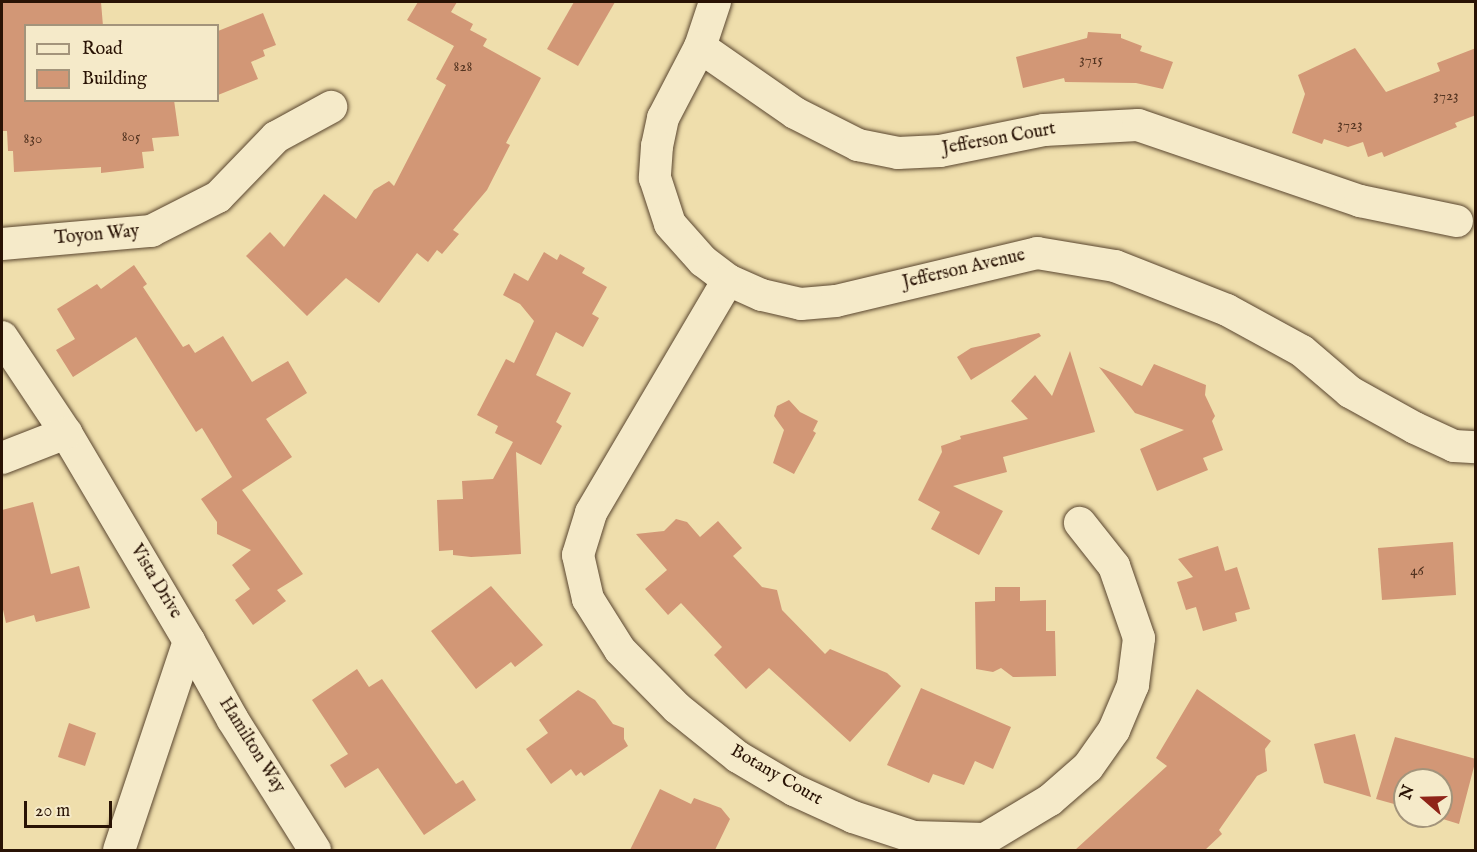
<!DOCTYPE html>
<html>
<head>
<meta charset="utf-8">
<style>
	body { margin:0 }
	#map { position:relative; width:1477px; height:852px; overflow:hidden; background:#efdeac; font-family:"IM FELL English",serif }
	div>[style] { position:absolute }
	[style*='--x'] { left:calc(var(--x)*1px); top:calc(var(--y)*1px); width:calc(var(--w)*1px); rotate:calc(var(--a)*1deg) }
	.building>* { inset:0; background:#d29776 }
	.roads { filter:drop-shadow(0 0 2px #5a462f) drop-shadow(0 0 2px #5a462f) }
	.minor>* { height:32px; margin:-16px; padding:0 16px; transform-origin:16px; border-radius:16px; background:#f5eac9 }
	span { translate:-50% -50%; white-space:nowrap; text-align:center; line-height:1.15; -webkit-text-stroke:4.5px #f5eac9; paint-order:stroke }
	.number-label { font-size:15px; color:#533421 }
	.number-label span { -webkit-text-stroke-width:0 }
	.street-label { font-size:18px; color:#291305 }
	.frame { position:absolute; inset:0; border:3px solid #291305; pointer-events:none }
	.legend { position:absolute; left:24px; top:24px; width:195px; height:78px; box-sizing:border-box; background:#f5eac9; border:2px solid #a3947b; margin:0; padding:8px 10px; list-style:none; font-size:18px; color:#291305 }
	.legend li { display:flex; align-items:center; gap:12px; height:30px }
	.legend b { width:30px; border:2px solid #a3947b }
	.north { position:absolute; left:1393px; top:768px; width:60px; height:60px; box-sizing:border-box; background:#f5eac9; border:2px solid #a3947b; border-radius:50%; rotate:290deg; font-size:16px; font-weight:700; line-height:24px; text-align:center; color:#291305 }
	.north::after { content:''; display:block; margin:auto; width:21px; height:27px; background:#8f2418; clip-path:polygon(50% 0,100% 100%,50% 72%,0 100%) }
	.scale { position:absolute; left:24px; top:801px; width:88px; height:27px; box-sizing:border-box; border:3px solid #291305; border-top:0; padding-left:8px; font-size:18px; line-height:21px; white-space:nowrap; color:#291305; -webkit-text-stroke:4px #f5eac9; paint-order:stroke }
</style>
</head>
<body>
<div id="map">
	<div class="building">
		<i style="clip-path:polygon(2px 2px,101px 2px,103px 26px,26px 26px,26px 100px,174px 100px,179px 136px,152px 138px,154px 151px,142px 152px,144px 168px,101px 173px,101px 167px,14px 172px,13px 151px,8px 151px,7px 131px,3px 131px)"></i>
		<i style="clip-path:polygon(418px 2px,457px 2px,451px 12px,473px 24px,470px 30px,487px 39px,483px 46px,541px 78px,506px 143px,510px 145px,487px 190px,453px 230px,459px 234px,442px 254px,437px 250px,428px 262px,417px 253px,379px 303px,346px 278px,307px 316px,246px 256px,270px 232px,284px 247px,324px 194px,356px 219px,374px 190px,389px 181px,394px 186px,446px 85px,436px 79px,454px 46px,407px 20px)"></i>
		<i style="clip-path:polygon(574px 2px,615px 2px,578px 66px,547px 49px)"></i>
		<i style="clip-path:polygon(263px 13px,276px 45px,263px 50px,265px 56px,251px 62px,258px 79px,218px 95px,218px 31px)"></i>
		<i style="clip-path:polygon(1088px 32px,1121px 34px,1121px 38px,1142px 46px,1140px 51px,1173px 62px,1163px 89px,1136px 83px,1065px 82px,1064px 78px,1023px 88px,1016px 57px,1087px 38px)"></i>
		<i style="clip-path:polygon(1355px 48px,1386px 92px,1440px 71px,1437px 63px,1476px 48px,1476px 115px,1455px 123px,1457px 127px,1384px 157px,1382px 152px,1368px 157px,1363px 142px,1348px 147px,1324px 139px,1322px 144px,1292px 133px,1305px 94px,1298px 75px)"></i>
		<i style="clip-path:polygon(544px 252px,557px 260px,560px 254px,585px 268px,582px 273px,607px 287px,592px 314px,599px 318px,583px 347px,556px 332px,536px 375px,571px 393px,556px 422px,562px 426px,541px 465px,516px 452px,521px 554px,471px 557px,453px 555px,453px 550px,439px 551px,437px 500px,463px 499px,462px 481px,493px 479px,513px 442px,495px 433px,498px 426px,477px 415px,506px 359px,514px 363px,534px 321px,520px 304px,503px 295px,514px 273px,528px 281px)"></i>
		<i style="clip-path:polygon(134px 265px,147px 284px,143px 287px,183px 347px,189px 344px,195px 353px,223px 336px,252px 382px,288px 361px,307px 393px,266px 419px,292px 457px,242px 490px,303px 574px,277px 590px,286px 601px,253px 625px,235px 600px,250px 589px,232px 565px,251px 550px,217px 534px,217px 522px,201px 499px,232px 477px,202px 428px,196px 432px,136px 337px,73px 377px,56px 350px,75px 339px,57px 309px,97px 284px,101px 289px)"></i>
		<i style="clip-path:polygon(1039px 333px,1041px 336px,971px 380px,957px 357px,971px 348px)"></i>
		<i style="clip-path:polygon(1070px 351px,1095px 432px,1003px 457px,1007px 472px,953px 486px,1003px 511px,979px 555px,931px 529px,940px 512px,918px 500px,942px 452px,941px 446px,961px 439px,960px 436px,1028px 419px,1011px 401px,1035px 375px,1052px 396px)"></i>
		<i style="clip-path:polygon(1154px 364px,1206px 385px,1205px 395px,1215px 416px,1212px 421px,1223px 450px,1203px 458px,1208px 470px,1157px 491px,1140px 449px,1184px 430px,1135px 413px,1099px 367px,1142px 386px)"></i>
		<i style="clip-path:polygon(789px 400px,800px 412px,818px 421px,813px 431px,816px 433px,794px 474px,773px 463px,784px 430px,774px 416px,777px 406px)"></i>
		<i style="clip-path:polygon(33px 502px,51px 574px,79px 566px,90px 608px,36px 622px,34px 615px,6px 623px,2px 605px,2px 510px)"></i>
		<i style="clip-path:polygon(676px 519px,687px 522px,700px 537px,718px 521px,742px 548px,733px 556px,762px 587px,777px 590px,782px 610px,825px 654px,830px 649px,887px 673px,901px 686px,850px 742px,769px 668px,746px 689px,714px 655px,722px 647px,681px 603px,668px 615px,645px 589px,667px 570px,636px 534px,664px 531px)"></i>
		<i style="clip-path:polygon(1453px 542px,1456px 595px,1382px 600px,1378px 548px)"></i>
		<i style="clip-path:polygon(1218px 546px,1225px 571px,1237px 567px,1250px 609px,1235px 613px,1237px 621px,1203px 631px,1196px 607px,1186px 610px,1177px 582px,1193px 577px,1178px 559px)"></i>
		<i style="clip-path:polygon(491px 586px,543px 645px,515px 667px,511px 662px,476px 689px,431px 631px)"></i>
		<i style="clip-path:polygon(995px 587px,1020px 587px,1020px 601px,1046px 600px,1046px 631px,1055px 631px,1056px 676px,1013px 677px,1001px 668px,993px 672px,976px 669px,975px 602px,995px 601px)"></i>
		<i style="clip-path:polygon(357px 669px,369px 687px,382px 679px,456px 784px,463px 780px,476px 800px,424px 835px,378px 768px,345px 788px,330px 765px,348px 754px,312px 700px)"></i>
		<i style="clip-path:polygon(921px 688px,1011px 727px,993px 769px,975px 761px,964px 785px,933px 774px,929px 783px,887px 765px)"></i>
		<i style="clip-path:polygon(1197px 689px,1271px 741px,1265px 749px,1267px 771px,1257px 776px,1219px 830px,1222px 834px,1205px 850px,1075px 850px,1167px 766px,1156px 758px)"></i>
		<i style="clip-path:polygon(578px 690px,595px 700px,613px 724px,624px 728px,624px 739px,628px 746px,584px 776px,581px 772px,576px 776px,571px 769px,551px 784px,526px 749px,548px 733px,539px 720px)"></i>
		<i style="clip-path:polygon(69px 723px,96px 733px,85px 766px,58px 757px)"></i>
		<i style="clip-path:polygon(1355px 734px,1371px 797px,1324px 783px,1314px 744px)"></i>
		<i style="clip-path:polygon(1395px 737px,1476px 759px,1459px 824px,1433px 816px,1441px 816px,1441px 780px,1405px 780px,1405px 807px,1376px 799px)"></i>
		<i style="clip-path:polygon(660px 789px,691px 804px,694px 798px,721px 808px,730px 819px,715px 850px,630px 850px)"></i>
	</div>
	<div class="roads">
		<div class="minor">
			<i style="--x:715;--y:2;--w:47;--a:108.4"></i>
			<i style="--x:700;--y:47;--w:80;--a:117.5"></i>
			<i style="--x:663;--y:118;--w:29;--a:102"></i>
			<i style="--x:657;--y:146;--w:32;--a:94"></i>
			<i style="--x:655;--y:178;--w:48;--a:71.9"></i>
			<i style="--x:670;--y:224;--w:50;--a:48.3"></i>
			<i style="--x:703;--y:261;--w:31;--a:37"></i>
			<i style="--x:728;--y:280;--w:37;--a:24"></i>
			<i style="--x:762;--y:295;--w:40;--a:13"></i>
			<i style="--x:801;--y:304;--w:35;--a:-5"></i>
			<i style="--x:836;--y:301;--w:207;--a:-13.4"></i>
			<i style="--x:1037;--y:253;--w:79;--a:9.5"></i>
			<i style="--x:1115;--y:266;--w:120;--a:21.4"></i>
			<i style="--x:1227;--y:310;--w:85;--a:28.7"></i>
			<i style="--x:1302;--y:351;--w:63;--a:40.5"></i>
			<i style="--x:1350;--y:392;--w:74;--a:29"></i>
			<i style="--x:1415;--y:428;--w:43;--a:24.8"></i>
			<i style="--x:1454;--y:446;--w:22;--a:3"></i>
			<i style="--x:700;--y:47;--w:116;--a:34.8"></i>
			<i style="--x:795;--y:113;--w:71;--a:26.9"></i>
			<i style="--x:858;--y:145;--w:41;--a:11.3"></i>
			<i style="--x:898;--y:153;--w:42;--a:-2.7"></i>
			<i style="--x:940;--y:151;--w:106;--a:-11.4"></i>
			<i style="--x:1044;--y:130;--w:94;--a:-3"></i>
			<i style="--x:1138;--y:125;--w:235;--a:18.9"></i>
			<i style="--x:1360;--y:201;--w:99;--a:11.7"></i>
			<i style="--x:2;--y:244;--w:150;--a:-5"></i>
			<i style="--x:151;--y:231;--w:75;--a:-26.9"></i>
			<i style="--x:218;--y:197;--w:83;--a:-46"></i>
			<i style="--x:276;--y:137;--w:63;--a:-28.6"></i>
			<i style="--x:728;--y:280;--w:270;--a:120.5"></i>
			<i style="--x:591;--y:513;--w:44;--a:107.2"></i>
			<i style="--x:578;--y:555;--w:45;--a:77.2"></i>
			<i style="--x:588;--y:599;--w:60;--a:57.9"></i>
			<i style="--x:620;--y:650;--w:81;--a:45.5"></i>
			<i style="--x:677;--y:708;--w:78;--a:38.8"></i>
			<i style="--x:738;--y:757;--w:65;--a:30.5"></i>
			<i style="--x:794;--y:790;--w:65;--a:24.6"></i>
			<i style="--x:853;--y:817;--w:64;--a:18.2"></i>
			<i style="--x:914;--y:837;--w:71;--a:1.6"></i>
			<i style="--x:985;--y:839;--w:76;--a:-31"></i>
			<i style="--x:1050;--y:800;--w:50;--a:-41"></i>
			<i style="--x:1088;--y:767;--w:45;--a:-54.9"></i>
			<i style="--x:1114;--y:730;--w:49;--a:-67.1"></i>
			<i style="--x:1133;--y:685;--w:47;--a:-82.7"></i>
			<i style="--x:1139;--y:638;--w:76;--a:-109.1"></i>
			<i style="--x:1114;--y:566;--w:55;--a:-128.3"></i>
			<i style="--x:2;--y:337;--w:115;--a:56.3"></i>
			<i style="--x:66;--y:433;--w:242;--a:59.4"></i>
			<i style="--x:189;--y:641;--w:220;--a:108.5"></i>
			<i style="--x:2;--y:458;--w:69;--a:-21.3"></i>
			<i style="--x:189;--y:641;--w:90;--a:60.9"></i>
			<i style="--x:233;--y:720;--w:154;--a:57.8"></i>
		</div>
	</div>
	<div class="number-label">
		<span style="left:1091px;top:60px">3715</span>
		<span style="left:463px;top:67px">828</span>
		<span style="left:1446px;top:96px">3723</span>
		<span style="left:1350px;top:125px">3723</span>
		<span style="left:131px;top:137px">805</span>
		<span style="left:33px;top:139px">830</span>
		<span style="left:1417px;top:571px">46</span>
	</div>
	<div class="street-label">
		<span style="left:999px;top:140px;rotate:-10deg">Jefferson Court</span>
		<span style="left:97px;top:236px;rotate:-5deg">Toyon Way</span>
		<span style="left:964px;top:270px;rotate:-13deg">Jefferson Avenue</span>
		<span style="left:155px;top:582px;rotate:59deg">Vista Drive</span>
		<span style="left:251px;top:746px;rotate:58deg">Hamilton Way</span>
		<span style="left:776px;top:776px;rotate:30deg">Botany Court</span>
	</div>
	<div class="frame"></div>
	<ul class="legend">
	<li><b style="height:8px;background:#f5eac9"></b>Road</li>
	<li><b style="height:16px;background:#d29776"></b>Building</li>
	</ul>
	<div class="north">N</div>
	<div class="scale">20 m</div>
</div>
</body>
</html>
